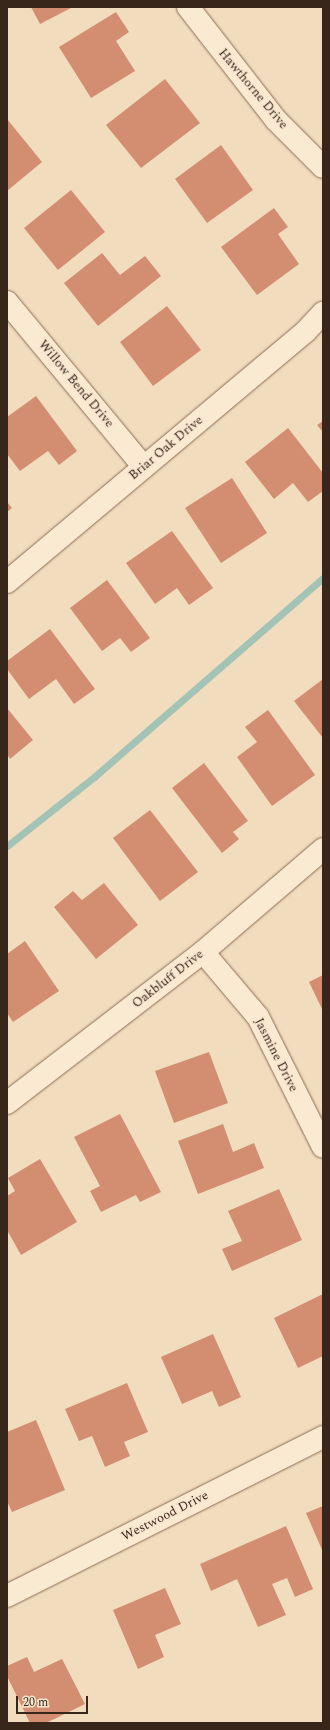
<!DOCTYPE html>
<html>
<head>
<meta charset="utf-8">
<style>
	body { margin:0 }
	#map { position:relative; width:330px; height:1730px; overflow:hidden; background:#f1dcbe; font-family:Spectral,serif }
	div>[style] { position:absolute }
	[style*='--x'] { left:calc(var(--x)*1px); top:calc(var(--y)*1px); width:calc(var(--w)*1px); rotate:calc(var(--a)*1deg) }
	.stream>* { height:7px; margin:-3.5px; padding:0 3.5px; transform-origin:3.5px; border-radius:3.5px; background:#a2c3b5 }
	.building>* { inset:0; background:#d38e71 }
	.roads { filter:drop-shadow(0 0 1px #8b6c55) drop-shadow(0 0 1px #8b6c55) }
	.street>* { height:22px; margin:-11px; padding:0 11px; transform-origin:11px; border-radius:11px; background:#fbead2 }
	span { translate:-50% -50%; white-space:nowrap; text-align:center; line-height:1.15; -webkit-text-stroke:4px #f8e7ce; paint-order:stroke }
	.street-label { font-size:13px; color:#39261b }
	.frame { position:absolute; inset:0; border:8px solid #39261b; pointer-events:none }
	.scale { position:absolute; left:16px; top:1696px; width:72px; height:18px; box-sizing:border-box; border:2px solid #39261b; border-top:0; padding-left:5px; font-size:12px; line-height:14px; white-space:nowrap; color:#39261b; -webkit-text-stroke:3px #f8e7ce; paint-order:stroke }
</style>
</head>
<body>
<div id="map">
	<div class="stream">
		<i style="--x:7;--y:846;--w:111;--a:-38.4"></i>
		<i style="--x:94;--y:777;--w:303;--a:-41"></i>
	</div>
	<div class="building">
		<i style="clip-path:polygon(31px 7px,73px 7px,40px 24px)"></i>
		<i style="clip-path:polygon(116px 12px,129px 32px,116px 41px,135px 71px,91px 98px,59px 47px)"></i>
		<i style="clip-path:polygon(165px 79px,200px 123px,141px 168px,106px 125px)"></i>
		<i style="clip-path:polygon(7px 119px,42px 162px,7px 191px)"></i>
		<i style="clip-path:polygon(221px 145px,253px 190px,207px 223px,175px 179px)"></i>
		<i style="clip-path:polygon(71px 190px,105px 232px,58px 270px,24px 228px)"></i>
		<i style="clip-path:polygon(274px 208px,288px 227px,278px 234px,299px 264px,257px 295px,221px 247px)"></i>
		<i style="clip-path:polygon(102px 253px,120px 275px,145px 256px,161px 276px,98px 326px,64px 283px)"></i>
		<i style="clip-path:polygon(167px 306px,201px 350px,153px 386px,120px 342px)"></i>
		<i style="clip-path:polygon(36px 396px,77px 451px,59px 465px,48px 451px,20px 471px,7px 454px,7px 417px)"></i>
		<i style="clip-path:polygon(323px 421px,323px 432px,317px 425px)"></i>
		<i style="clip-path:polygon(288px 428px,323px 473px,323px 491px,308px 502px,293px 483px,274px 499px,245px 462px)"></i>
		<i style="clip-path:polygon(232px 478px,267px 533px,221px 563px,185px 508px)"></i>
		<i style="clip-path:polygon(7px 502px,12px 508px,7px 512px)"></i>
		<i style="clip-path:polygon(172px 531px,213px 588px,189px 605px,177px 588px,155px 604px,126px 563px)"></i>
		<i style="clip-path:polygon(107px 580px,150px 638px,131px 652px,120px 638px,102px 651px,70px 608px)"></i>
		<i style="clip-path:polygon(50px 629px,95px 689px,74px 704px,56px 679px,29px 699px,7px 669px,7px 661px)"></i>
		<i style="clip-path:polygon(323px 679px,323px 738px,294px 701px)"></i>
		<i style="clip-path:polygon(7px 708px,33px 740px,10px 759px,7px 754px)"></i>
		<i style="clip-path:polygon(268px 710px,315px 775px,272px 806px,237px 757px,257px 742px,245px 727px)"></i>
		<i style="clip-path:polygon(204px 763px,248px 821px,233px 832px,239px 839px,222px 853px,172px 788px)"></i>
		<i style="clip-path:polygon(150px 810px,198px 872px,160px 901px,113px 838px)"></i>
		<i style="clip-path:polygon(104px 883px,138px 925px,96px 959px,54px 907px,73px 891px,82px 900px)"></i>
		<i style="clip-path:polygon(25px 941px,59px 991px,13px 1022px,7px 1013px,7px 954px)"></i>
		<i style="clip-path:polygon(323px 975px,323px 1011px,309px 982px)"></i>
		<i style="clip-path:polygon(209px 1052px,228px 1103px,174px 1123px,155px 1071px)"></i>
		<i style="clip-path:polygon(120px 1114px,161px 1192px,140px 1202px,136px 1195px,101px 1212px,90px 1191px,100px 1186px,74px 1137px)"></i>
		<i style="clip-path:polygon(223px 1124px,233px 1152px,254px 1143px,264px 1168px,198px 1194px,178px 1141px)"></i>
		<i style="clip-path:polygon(40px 1159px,77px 1222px,21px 1255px,7px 1230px,7px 1196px,15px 1191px,8px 1178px)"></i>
		<i style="clip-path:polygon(279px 1189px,302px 1240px,232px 1271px,222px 1249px,242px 1241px,228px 1211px)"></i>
		<i style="clip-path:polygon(323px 1294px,323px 1356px,298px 1368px,274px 1318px)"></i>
		<i style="clip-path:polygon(213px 1334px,241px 1397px,219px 1407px,212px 1391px,182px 1404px,161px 1357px)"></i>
		<i style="clip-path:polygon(127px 1383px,148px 1432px,124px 1442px,130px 1456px,105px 1467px,92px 1436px,79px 1441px,65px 1409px)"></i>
		<i style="clip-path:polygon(36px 1420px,65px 1490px,12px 1512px,7px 1501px,7px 1432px)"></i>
		<i style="clip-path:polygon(323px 1506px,323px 1552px,306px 1513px)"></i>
		<i style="clip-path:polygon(286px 1526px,313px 1589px,295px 1597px,287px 1578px,272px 1584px,286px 1615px,258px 1627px,237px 1579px,211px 1591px,200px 1564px)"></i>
		<i style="clip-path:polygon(165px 1588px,181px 1624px,155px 1635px,164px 1657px,138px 1669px,113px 1610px)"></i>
		<i style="clip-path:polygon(27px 1657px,34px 1672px,62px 1659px,85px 1704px,46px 1723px,30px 1723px,7px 1676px,7px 1666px)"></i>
	</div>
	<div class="roads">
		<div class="street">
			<i style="--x:188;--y:7;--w:143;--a:52.1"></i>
			<i style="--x:276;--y:120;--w:66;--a:45"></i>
			<i style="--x:7;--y:302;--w:214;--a:50.3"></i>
			<i style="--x:7;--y:582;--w:390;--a:-40"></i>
			<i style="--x:306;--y:331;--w:25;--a:-47"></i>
			<i style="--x:203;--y:952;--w:85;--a:49.8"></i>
			<i style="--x:258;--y:1017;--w:145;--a:63.4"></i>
			<i style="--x:7;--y:1103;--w:247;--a:-37.6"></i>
			<i style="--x:203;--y:952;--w:158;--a:-40.6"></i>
			<i style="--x:7;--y:1596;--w:354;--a:-26.7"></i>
		</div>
	</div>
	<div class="street-label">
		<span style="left:253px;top:89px;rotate:50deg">Hawthorne Drive</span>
		<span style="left:76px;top:384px;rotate:50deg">Willow Bend Drive</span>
		<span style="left:166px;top:448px;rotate:-40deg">Briar Oak Drive</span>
		<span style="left:168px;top:979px;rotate:-38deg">Oakbluff Drive</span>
		<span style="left:276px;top:1055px;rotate:63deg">Jasmine Drive</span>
		<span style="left:165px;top:1516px;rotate:-27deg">Westwood Drive</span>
	</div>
	<div class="frame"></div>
	<div class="scale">20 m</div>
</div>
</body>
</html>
